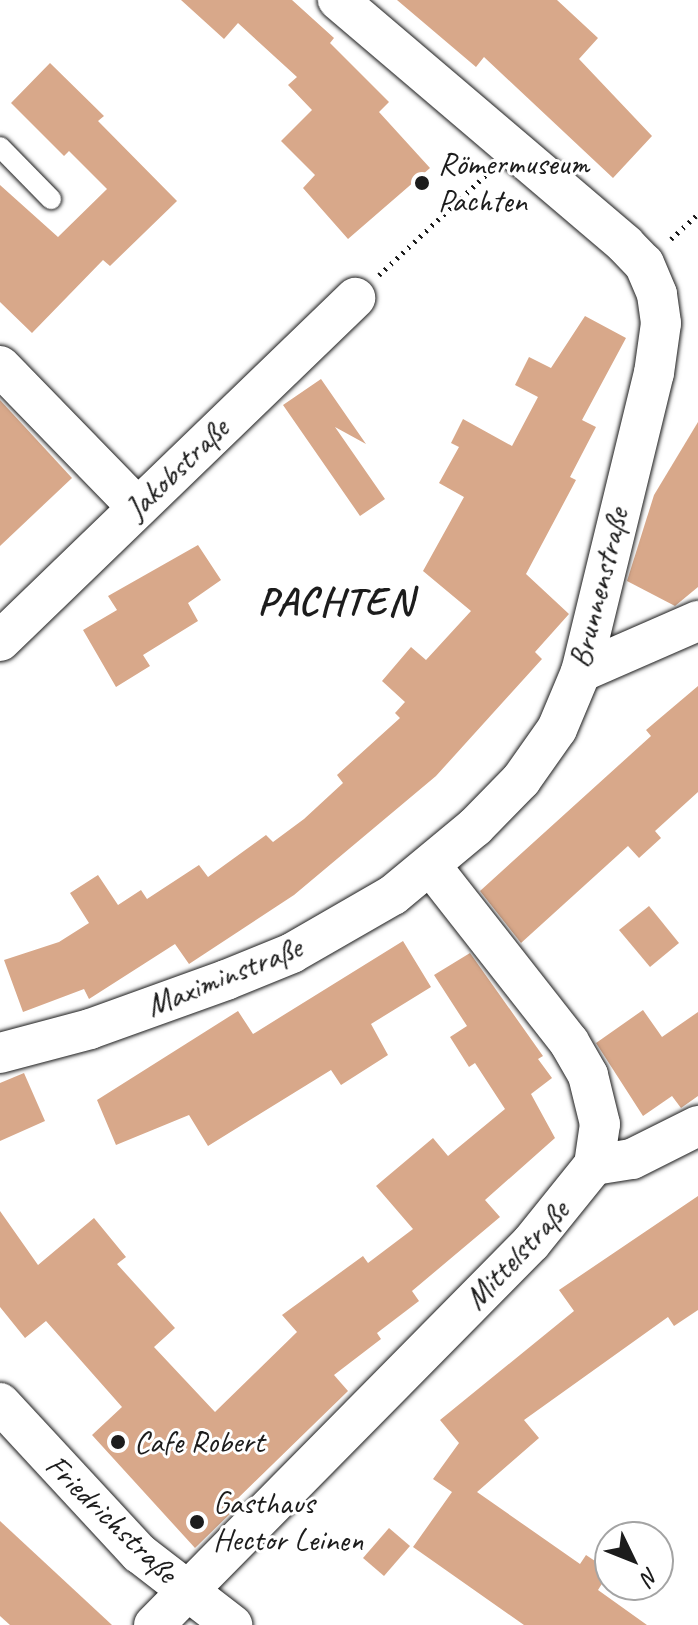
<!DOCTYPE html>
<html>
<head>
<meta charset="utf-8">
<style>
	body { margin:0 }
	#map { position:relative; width:698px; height:1625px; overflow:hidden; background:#fff; font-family:Caveat,sans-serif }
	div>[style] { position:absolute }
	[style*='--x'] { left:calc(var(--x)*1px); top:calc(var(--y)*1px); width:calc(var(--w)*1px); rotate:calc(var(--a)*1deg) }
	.building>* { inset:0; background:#d8a88a }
	.path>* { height:5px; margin-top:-2.5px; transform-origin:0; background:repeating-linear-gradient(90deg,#1c1c1c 0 2px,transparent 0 8px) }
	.roads { filter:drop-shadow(0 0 2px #1c1c1c) drop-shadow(0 0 2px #1c1c1c) }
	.lane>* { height:20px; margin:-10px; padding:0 10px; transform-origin:10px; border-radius:10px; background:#fff }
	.street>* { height:40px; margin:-20px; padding:0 20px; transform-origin:20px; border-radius:20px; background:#fff }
	.dots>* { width:22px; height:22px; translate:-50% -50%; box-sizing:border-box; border:4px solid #fff; border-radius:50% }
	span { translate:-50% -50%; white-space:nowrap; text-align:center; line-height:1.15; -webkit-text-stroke:6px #fff; paint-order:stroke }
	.poi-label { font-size:32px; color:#1c1c1c }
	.left { translate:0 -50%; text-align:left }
	.street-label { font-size:32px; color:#1c1c1c }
	.district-label { font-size:40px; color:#1c1c1c; font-weight:700; letter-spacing:2px }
	.north { position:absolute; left:594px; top:1521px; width:80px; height:80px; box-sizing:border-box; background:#fff; border:2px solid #a4a4a4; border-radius:50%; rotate:133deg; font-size:22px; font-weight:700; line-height:32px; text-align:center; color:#1c1c1c }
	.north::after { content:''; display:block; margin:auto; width:28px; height:36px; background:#1c1c1c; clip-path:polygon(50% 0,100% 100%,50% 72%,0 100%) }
</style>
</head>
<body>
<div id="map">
	<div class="building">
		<i style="clip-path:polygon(181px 0,292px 0,334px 38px,330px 43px,389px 102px,379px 112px,430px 168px,348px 239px,303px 188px,315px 175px,281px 141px,312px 110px,288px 85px,297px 77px,238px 23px,224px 39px)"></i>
		<i style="clip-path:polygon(397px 0,557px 0,598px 38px,579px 59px,652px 136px,613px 178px,484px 57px,476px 67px)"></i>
		<i style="clip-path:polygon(50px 63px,104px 116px,98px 121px,177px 201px,110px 266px,103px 260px,32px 333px,0 302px,0 185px,58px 237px,107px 189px,69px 151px,64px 156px,11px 103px)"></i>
		<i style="clip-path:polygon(585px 316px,626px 338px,582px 420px,596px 427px,570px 477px,576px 480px,526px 574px,569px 614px,535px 652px,542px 659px,436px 776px,294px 895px,189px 964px,175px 944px,89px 999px,84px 989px,23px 1012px,4px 960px,59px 942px,89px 923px,70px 893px,98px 875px,118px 905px,141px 890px,147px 899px,199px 865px,208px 877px,266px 835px,273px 842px,304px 819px,343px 783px,337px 775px,400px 718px,395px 713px,405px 702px,382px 681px,411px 647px,426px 660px,471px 611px,423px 571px,464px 497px,439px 483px,459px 447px,451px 443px,463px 419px,512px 446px,538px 397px,515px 385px,529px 357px,551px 368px)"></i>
		<i style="clip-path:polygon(321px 379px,366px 444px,335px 427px,385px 499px,360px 516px,283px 405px)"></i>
		<i style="clip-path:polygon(0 400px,72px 478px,0 546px)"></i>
		<i style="clip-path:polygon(698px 422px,698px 587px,675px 606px,627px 581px,654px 495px)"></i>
		<i style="clip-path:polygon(198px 545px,221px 580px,188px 603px,198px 621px,143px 655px,150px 666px,116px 687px,83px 630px,117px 610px,108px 596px)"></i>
		<i style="clip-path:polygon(698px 686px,698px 792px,655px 831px,661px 838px,639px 858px,628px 846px,521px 943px,480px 891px,651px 736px,646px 730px)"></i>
		<i style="clip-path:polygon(649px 906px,679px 943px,650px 967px,619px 930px)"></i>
		<i style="clip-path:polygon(403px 941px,431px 987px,371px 1024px,388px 1055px,341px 1085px,331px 1070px,208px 1146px,189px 1115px,116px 1145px,97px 1100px,238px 1011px,253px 1034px)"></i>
		<i style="clip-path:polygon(470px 953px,543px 1056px,538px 1059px,552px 1078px,531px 1094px,555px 1138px,485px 1200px,500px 1217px,412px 1291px,419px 1301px,377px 1333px,381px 1339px,334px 1375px,348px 1391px,233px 1503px,237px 1507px,195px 1548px,92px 1435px,122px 1407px,46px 1321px,25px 1338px,0 1307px,0 1211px,38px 1265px,94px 1218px,126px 1257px,117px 1264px,175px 1328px,154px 1347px,215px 1412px,297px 1332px,282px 1315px,363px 1256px,368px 1263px,413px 1229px,376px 1186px,433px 1138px,448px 1156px,505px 1109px,475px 1063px,469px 1067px,450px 1037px,467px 1026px,434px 975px)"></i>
		<i style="clip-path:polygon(643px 1010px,662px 1037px,698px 1012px,698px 1096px,681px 1108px,672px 1096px,643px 1116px,596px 1043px)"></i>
		<i style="clip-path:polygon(24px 1073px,45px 1121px,0 1141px,0 1083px)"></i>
		<i style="clip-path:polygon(698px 1196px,698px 1310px,674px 1326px,668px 1317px,524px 1420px,539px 1438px,477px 1492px,580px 1564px,586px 1555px,610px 1571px,598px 1590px,647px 1625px,524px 1625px,413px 1547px,452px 1492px,433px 1479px,459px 1443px,440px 1420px,574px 1311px,559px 1290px)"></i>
		<i style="clip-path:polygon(0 1521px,112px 1625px,10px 1625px,0 1616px)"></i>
		<i style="clip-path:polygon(389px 1528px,410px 1546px,384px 1576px,363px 1558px)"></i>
	</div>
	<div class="path">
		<i style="--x:671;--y:239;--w:37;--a:-43"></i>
		<i style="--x:379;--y:275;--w:149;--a:-43.1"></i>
	</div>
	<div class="roads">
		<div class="lane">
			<i style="--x:0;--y:147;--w:73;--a:45.6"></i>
		</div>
		<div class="street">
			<i style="--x:0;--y:366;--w:197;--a:45.8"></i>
			<i style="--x:0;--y:641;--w:494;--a:-44"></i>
			<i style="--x:581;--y:672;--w:128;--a:-23.6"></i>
			<i style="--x:0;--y:1053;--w:93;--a:-14.9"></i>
			<i style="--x:90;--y:1029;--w:145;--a:-19.8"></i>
			<i style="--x:226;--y:980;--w:71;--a:-22.2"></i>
			<i style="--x:292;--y:953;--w:116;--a:-29.9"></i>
			<i style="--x:393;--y:895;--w:107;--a:-39.7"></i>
			<i style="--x:475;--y:827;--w:66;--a:-45.6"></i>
			<i style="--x:521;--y:780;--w:62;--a:-54.8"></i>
			<i style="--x:557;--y:729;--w:62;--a:-67.2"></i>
			<i style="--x:581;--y:672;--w:308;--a:-76.3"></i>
			<i style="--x:654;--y:373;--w:50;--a:-82"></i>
			<i style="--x:661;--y:323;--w:29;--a:-98"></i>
			<i style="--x:657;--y:294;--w:33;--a:-113"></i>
			<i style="--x:644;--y:264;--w:28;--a:-134"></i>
			<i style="--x:625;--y:244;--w:377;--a:-139.6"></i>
			<i style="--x:594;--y:1165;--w:38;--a:-9"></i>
			<i style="--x:632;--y:1159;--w:74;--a:-26.6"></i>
			<i style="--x:0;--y:1403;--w:205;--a:47.2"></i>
			<i style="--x:139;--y:1553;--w:118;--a:37.7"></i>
			<i style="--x:154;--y:1625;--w:537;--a:-45.38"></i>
			<i style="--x:531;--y:1243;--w:100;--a:-51.1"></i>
			<i style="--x:594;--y:1165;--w:41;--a:-81.7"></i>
			<i style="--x:600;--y:1124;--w:50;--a:-103.8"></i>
			<i style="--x:588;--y:1075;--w:38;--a:-120"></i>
			<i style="--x:569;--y:1042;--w:224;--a:-128.1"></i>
		</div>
	</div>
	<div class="dots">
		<i style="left:422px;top:183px;background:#1c1c1c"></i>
		<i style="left:118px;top:1442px;background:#1c1c1c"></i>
		<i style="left:197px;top:1522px;background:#1c1c1c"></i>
	</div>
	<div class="poi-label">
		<span class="left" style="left:438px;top:183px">Römermuseum<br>Pachten</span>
		<span class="left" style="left:134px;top:1442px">Cafe Robert</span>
		<span class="left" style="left:213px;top:1522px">Gasthaus<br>Hector Leinen</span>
	</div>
	<div class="street-label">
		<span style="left:177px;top:469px;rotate:-44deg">Jakobstraße</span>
		<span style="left:599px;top:588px;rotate:-76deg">Brunnenstraße</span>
		<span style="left:224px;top:977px;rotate:-22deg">Maximinstraße</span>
		<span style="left:517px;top:1255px;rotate:-47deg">Mittelstraße</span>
		<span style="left:111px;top:1519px;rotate:44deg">Friedrichstraße</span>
	</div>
	<div class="district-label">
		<span style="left:336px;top:601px">PACHTEN</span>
	</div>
	<div class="north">N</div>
</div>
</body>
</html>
